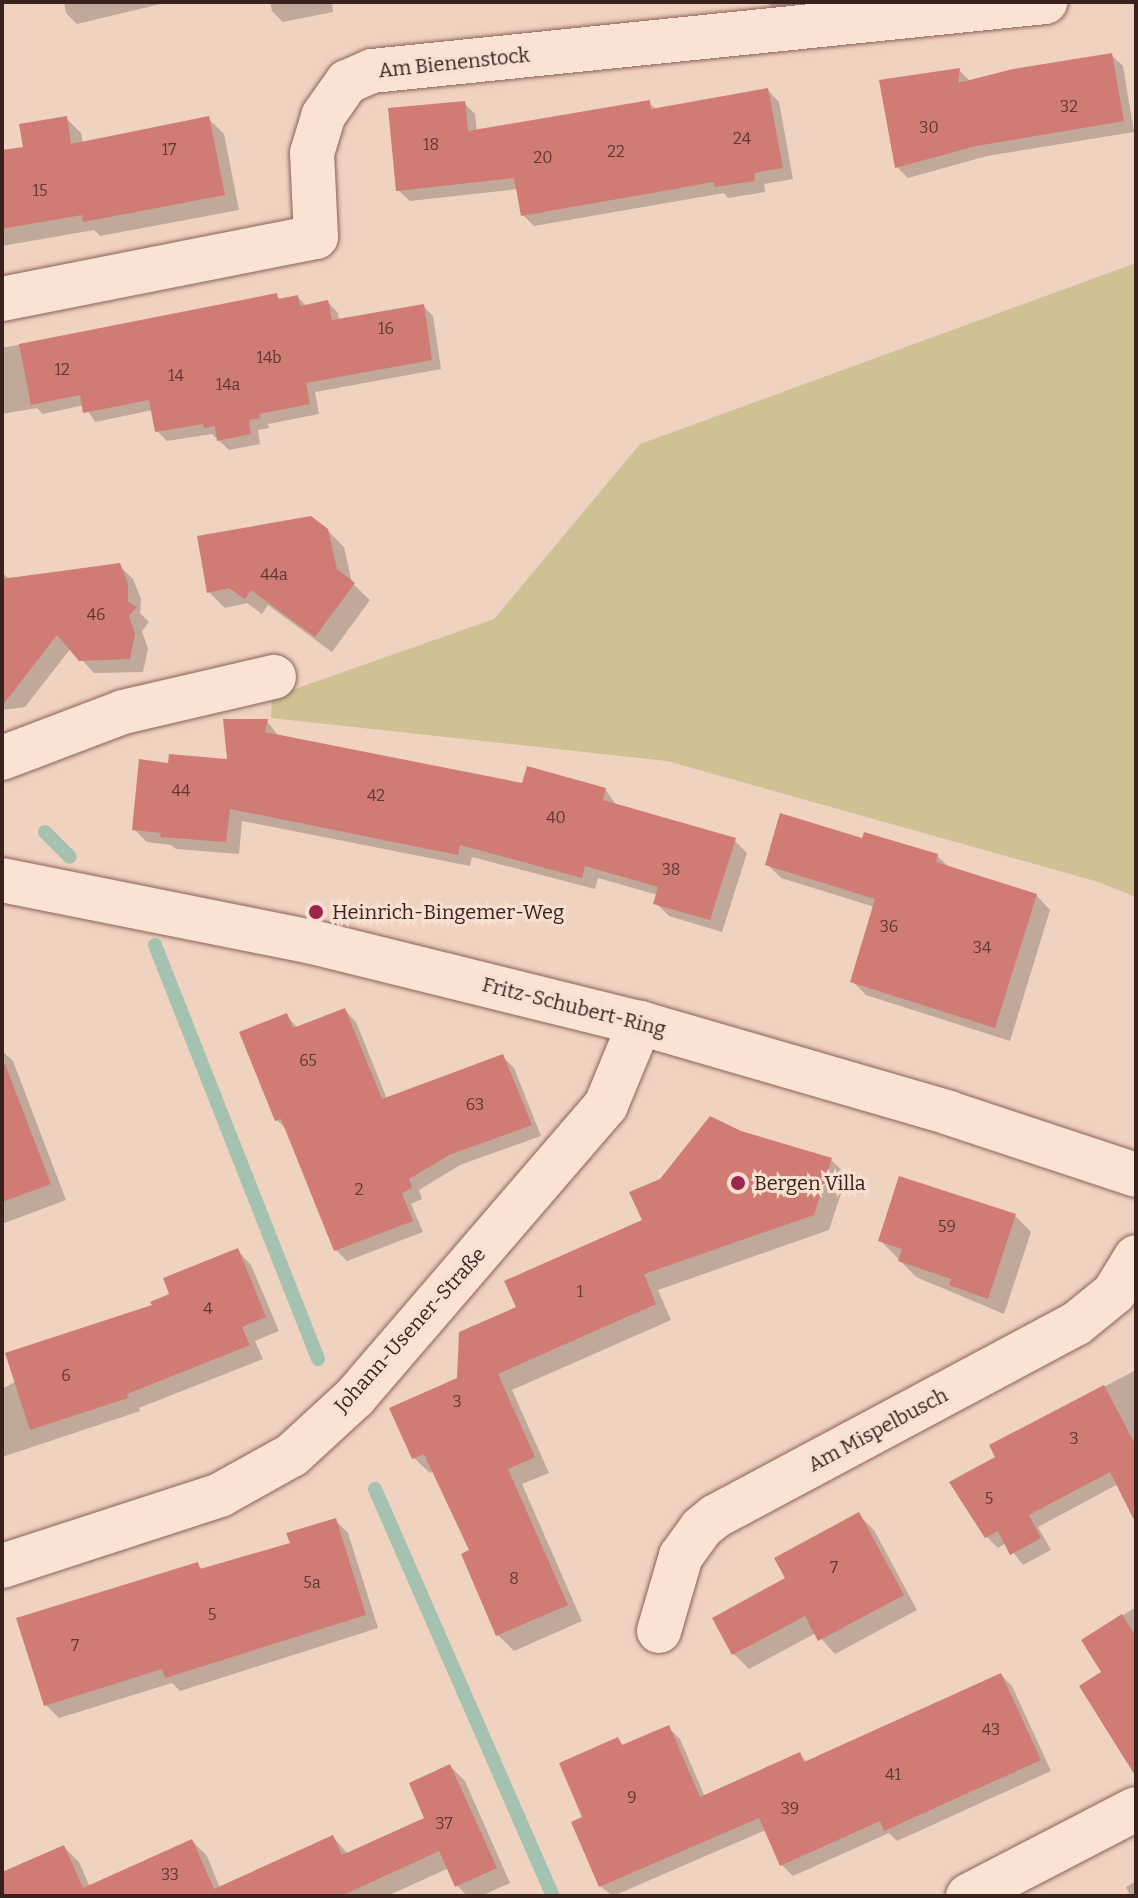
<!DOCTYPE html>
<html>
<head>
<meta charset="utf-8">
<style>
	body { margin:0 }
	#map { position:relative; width:1138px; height:1898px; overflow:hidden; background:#f0d2c1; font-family:Bitter,serif }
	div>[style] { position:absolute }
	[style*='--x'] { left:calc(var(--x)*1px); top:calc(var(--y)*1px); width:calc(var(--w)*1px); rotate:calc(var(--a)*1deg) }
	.green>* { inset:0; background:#cec294 }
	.shadow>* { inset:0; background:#0003 }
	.stream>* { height:14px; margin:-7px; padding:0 7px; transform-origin:7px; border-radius:7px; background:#a4c2af }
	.building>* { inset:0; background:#d07c75 }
	.roads { filter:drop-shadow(0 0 2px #8a6257) drop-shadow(0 0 2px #8a6257) }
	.minor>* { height:44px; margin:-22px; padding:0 22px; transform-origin:22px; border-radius:22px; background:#fae2d4 }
	.dots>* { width:22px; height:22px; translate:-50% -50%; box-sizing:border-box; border:4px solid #f7dfd1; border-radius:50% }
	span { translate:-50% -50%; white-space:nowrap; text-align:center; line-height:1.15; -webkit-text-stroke:6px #f7dfd1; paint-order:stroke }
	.number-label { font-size:16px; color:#5f3833 }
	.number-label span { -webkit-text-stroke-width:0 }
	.street-label { font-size:20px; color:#39211d }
	.poi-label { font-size:20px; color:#39211d }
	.left { translate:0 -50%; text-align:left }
	.frame { position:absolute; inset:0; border:4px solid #39211d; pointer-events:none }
</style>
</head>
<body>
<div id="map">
	<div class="green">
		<i style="clip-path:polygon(1136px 263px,1136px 897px,1095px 881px,667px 761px,271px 718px,272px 697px,494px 619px,640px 444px)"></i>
	</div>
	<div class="shadow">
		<i style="clip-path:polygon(64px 2px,169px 2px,77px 24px,66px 13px)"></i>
		<i style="clip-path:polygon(270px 2px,341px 2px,332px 3px,333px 12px,283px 22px,272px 11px)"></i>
		<i style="clip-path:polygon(766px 2px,825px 2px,772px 7px)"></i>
		<i style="clip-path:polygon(1111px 55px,1123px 66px,1134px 132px,987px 156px,908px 178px,897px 167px,959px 70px,971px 82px)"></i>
		<i style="clip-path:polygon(768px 90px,779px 102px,793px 179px,764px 184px,765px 192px,728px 198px,724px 193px,534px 226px,523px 215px,518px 189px,410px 201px,398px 190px,464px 103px,475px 114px,477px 131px,649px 103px,657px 110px)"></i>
		<i style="clip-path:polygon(66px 118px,81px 133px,83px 144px,208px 118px,224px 134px,239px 210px,100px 236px,94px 230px,2px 246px,2px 153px,26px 149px)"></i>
		<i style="clip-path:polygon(276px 295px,281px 300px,298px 297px,307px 307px,328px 302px,338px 313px,339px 321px,423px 306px,433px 316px,441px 369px,315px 392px,319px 414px,268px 424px,269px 428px,258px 430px,260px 444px,229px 450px,212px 434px,167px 441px,157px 431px,153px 410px,95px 422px,84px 405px,43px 414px,37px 408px,2px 414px,2px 348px)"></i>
		<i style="clip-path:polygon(327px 530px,344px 547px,352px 583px,370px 600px,332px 652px,268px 605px,262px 614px,247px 603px,225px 608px,209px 592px)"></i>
		<i style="clip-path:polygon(119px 565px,133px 579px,141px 599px,140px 613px,149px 622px,142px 631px,148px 649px,143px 672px,94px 673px,71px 648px,25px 707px,2px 710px,2px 572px,8px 578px)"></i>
		<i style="clip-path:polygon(267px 721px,279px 737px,524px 786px,605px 789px,617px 806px,734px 840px,747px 853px,722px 932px,669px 916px,656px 903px,658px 895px,598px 878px,595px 889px,472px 857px,470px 866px,242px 821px,239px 854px,176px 849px,171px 845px,147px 842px,134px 829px,169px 765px,229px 762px)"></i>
		<i style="clip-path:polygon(863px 840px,937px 856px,951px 869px,1036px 895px,1050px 910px,1010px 1041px,866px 995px,852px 981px,875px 907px,781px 878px,767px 864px)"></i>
		<i style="clip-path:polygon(345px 1010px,356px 1022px,387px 1099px,503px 1057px,514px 1068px,541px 1136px,460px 1165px,419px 1190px,422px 1199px,411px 1204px,423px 1232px,347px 1261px,336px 1250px,288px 1131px,277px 1120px,286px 1015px,297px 1027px)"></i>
		<i style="clip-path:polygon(2px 1051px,13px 1061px,66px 1200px,2px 1224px)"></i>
		<i style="clip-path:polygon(740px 1132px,831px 1160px,847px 1175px,829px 1230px,658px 1290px,671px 1320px,512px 1390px,549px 1473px,522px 1484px,582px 1621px,514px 1651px,498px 1635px,463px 1555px,472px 1551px,434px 1471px,430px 1473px,414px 1458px,459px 1380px,518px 1308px,645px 1221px,662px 1180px)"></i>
		<i style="clip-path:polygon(1015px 1216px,1031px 1232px,1004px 1314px,916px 1277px,880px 1240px)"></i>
		<i style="clip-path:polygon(238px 1251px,251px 1265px,279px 1331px,255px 1341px,263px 1359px,139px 1408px,140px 1411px,2px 1457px,2px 1389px,154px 1307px)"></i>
		<i style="clip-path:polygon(1136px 1370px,1136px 1502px,1118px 1484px,1038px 1527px,1051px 1550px,1023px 1565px,1006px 1543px,998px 1548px,987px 1537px,998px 1458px,991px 1446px)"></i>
		<i style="clip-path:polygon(859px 1515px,874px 1530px,917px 1610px,835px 1654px,816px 1633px,749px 1669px,734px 1654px,714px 1618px,788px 1579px)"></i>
		<i style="clip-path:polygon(335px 1520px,348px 1533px,378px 1628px,180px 1691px,172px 1683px,59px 1718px,46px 1705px,197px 1564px,203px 1570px,292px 1544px)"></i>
		<i style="clip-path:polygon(1136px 1607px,1136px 1728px,1084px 1640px)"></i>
		<i style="clip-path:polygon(1001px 1675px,1012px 1686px,1051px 1771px,897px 1841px,889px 1833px,793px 1876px,782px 1865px,766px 1830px,613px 1896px,600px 1886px,585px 1818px,618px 1740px,624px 1746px,668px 1727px,680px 1739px,705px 1797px,799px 1754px,808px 1763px)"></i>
		<i style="clip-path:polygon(450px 1766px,465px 1781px,510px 1883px,481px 1896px,467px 1896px,457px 1885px,449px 1868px,387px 1896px,2px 1896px,2px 1874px,64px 1847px,79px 1862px,90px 1887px,192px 1841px,207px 1856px,220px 1888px,333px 1837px,349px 1855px,427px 1819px)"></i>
		<i style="clip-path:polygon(1136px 1881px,1136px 1896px,1122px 1896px,1129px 1893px,1126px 1887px)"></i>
	</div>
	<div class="stream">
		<i style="--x:45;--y:832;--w:35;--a:45"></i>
		<i style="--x:155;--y:945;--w:445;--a:68.5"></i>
		<i style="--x:375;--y:1489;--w:444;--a:66.4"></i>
	</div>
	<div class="building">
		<i style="clip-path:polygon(1112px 53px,1124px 121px,976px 146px,895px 168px,879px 80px,960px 68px,958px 83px,1013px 69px)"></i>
		<i style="clip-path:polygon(768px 88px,783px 168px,754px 173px,755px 181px,715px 187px,714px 182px,521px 216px,514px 178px,396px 191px,388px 108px,465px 101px,468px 131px,650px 100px,651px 109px)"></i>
		<i style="clip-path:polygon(67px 116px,71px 144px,209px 116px,225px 195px,83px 222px,82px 215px,2px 229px,2px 150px,23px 147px,19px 124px)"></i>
		<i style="clip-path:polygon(277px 293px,278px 299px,298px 295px,300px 306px,328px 300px,332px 320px,424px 304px,432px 360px,306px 383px,310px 404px,259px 414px,260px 418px,249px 420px,251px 434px,217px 441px,215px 426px,204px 428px,203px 424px,155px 432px,149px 400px,83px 413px,80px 395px,31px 405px,19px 344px)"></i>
		<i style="clip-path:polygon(311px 516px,328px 529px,337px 569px,355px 583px,315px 637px,251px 590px,245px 599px,229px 588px,207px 593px,197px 536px)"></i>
		<i style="clip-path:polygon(120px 563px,128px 584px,128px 602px,137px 607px,129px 616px,135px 634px,130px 659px,79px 661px,57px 635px,2px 706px,2px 579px)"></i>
		<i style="clip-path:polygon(223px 719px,268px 719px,265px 732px,522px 783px,527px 766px,606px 788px,603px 800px,736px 838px,710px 920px,653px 904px,658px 887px,585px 866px,582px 878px,460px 845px,458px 855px,230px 809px,226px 842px,160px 837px,161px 833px,132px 830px,139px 759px,168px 763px,169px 754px,227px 759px)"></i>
		<i style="clip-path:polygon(780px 813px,862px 838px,864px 832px,938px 854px,936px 862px,1037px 894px,995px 1028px,850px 982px,875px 899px,765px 865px)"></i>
		<i style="clip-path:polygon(345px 1008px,382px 1099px,503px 1054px,532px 1125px,449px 1155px,409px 1179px,412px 1188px,402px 1193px,413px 1221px,334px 1251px,281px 1119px,275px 1121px,239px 1032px,287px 1013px,293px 1028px)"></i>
		<i style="clip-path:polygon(5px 1064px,51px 1184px,2px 1202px,2px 1065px)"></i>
		<i style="clip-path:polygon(710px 1116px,741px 1131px,832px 1158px,814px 1215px,644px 1274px,656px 1304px,498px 1374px,535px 1457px,508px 1469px,568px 1605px,496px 1636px,461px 1554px,469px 1550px,424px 1454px,412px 1459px,389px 1408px,457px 1378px,459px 1332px,516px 1307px,504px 1281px,642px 1220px,629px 1192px,660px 1179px)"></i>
		<i style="clip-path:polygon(899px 1176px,1016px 1214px,988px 1299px,949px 1285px,951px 1279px,898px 1261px,902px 1249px,878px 1241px)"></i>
		<i style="clip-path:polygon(238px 1248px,266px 1317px,242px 1327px,250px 1345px,127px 1394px,128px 1398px,30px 1430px,5px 1353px,152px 1305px,150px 1302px,169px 1294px,163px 1278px)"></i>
		<i style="clip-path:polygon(1104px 1385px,1136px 1446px,1136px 1524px,1110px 1472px,1029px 1515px,1041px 1538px,1010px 1555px,998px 1531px,985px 1538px,949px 1482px,995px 1457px,989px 1445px)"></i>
		<i style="clip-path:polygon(859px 1512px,904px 1595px,818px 1641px,805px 1616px,732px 1655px,712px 1618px,785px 1578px,774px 1558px)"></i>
		<i style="clip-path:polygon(336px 1518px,366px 1615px,165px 1678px,162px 1669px,44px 1706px,16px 1618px,198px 1562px,200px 1569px,290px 1543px,286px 1533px)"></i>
		<i style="clip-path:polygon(1122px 1614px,1136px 1637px,1136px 1777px,1079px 1686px,1101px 1672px,1081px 1640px)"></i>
		<i style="clip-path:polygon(1001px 1673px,1041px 1760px,884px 1831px,880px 1821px,780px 1866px,759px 1818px,599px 1887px,571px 1822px,582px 1817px,559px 1763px,618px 1737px,622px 1745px,669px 1725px,700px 1797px,800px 1752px,804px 1762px)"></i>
		<i style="clip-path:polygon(450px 1764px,497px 1868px,455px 1887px,439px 1851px,341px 1896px,2px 1896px,2px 1872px,64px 1845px,83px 1888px,192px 1839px,214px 1889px,333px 1835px,342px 1855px,424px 1818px,409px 1783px)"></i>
	</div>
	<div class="roads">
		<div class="minor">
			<i style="--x:2;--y:299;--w:320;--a:-11.2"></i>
			<i style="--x:316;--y:237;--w:84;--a:-92.7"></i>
			<i style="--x:312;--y:153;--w:39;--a:-73"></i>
			<i style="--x:323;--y:116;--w:42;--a:-54.8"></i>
			<i style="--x:347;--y:82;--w:27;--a:-24"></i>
			<i style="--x:372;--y:71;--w:677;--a:-5.85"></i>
			<i style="--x:2;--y:758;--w:129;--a:-20.8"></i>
			<i style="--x:123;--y:712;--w:155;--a:-13.1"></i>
			<i style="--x:2;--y:880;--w:316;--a:11.3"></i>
			<i style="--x:312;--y:942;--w:338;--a:13.9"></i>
			<i style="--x:640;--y:1023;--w:322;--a:16.2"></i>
			<i style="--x:949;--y:1113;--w:197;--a:18.3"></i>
			<i style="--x:2;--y:1566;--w:229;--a:-18"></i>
			<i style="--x:220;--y:1495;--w:82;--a:-29.1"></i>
			<i style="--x:292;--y:1455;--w:86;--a:-42.6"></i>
			<i style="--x:355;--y:1397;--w:385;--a:-49.3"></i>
			<i style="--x:606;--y:1105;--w:89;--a:-67.5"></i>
			<i style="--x:659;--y:1631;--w:78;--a:-73.7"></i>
			<i style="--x:681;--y:1556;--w:34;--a:-54"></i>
			<i style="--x:701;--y:1528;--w:19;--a:-39"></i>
			<i style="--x:716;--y:1516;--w:408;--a:-28.1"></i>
			<i style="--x:1076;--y:1324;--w:49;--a:-39.2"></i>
			<i style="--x:1114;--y:1293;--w:42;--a:-58.6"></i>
			<i style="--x:968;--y:1896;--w:189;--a:-27.4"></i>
		</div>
	</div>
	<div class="dots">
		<i style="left:316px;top:912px;background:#9c254d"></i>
		<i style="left:738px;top:1183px;background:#9c254d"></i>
	</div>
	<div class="number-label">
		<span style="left:1069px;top:107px">32</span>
		<span style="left:929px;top:128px">30</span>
		<span style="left:742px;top:139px">24</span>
		<span style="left:431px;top:145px">18</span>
		<span style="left:169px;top:150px">17</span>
		<span style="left:616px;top:152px">22</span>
		<span style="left:543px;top:158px">20</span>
		<span style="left:40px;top:191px">15</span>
		<span style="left:386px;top:329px">16</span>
		<span style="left:269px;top:358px">14b</span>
		<span style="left:62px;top:370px">12</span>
		<span style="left:176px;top:376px">14</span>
		<span style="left:228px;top:385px">14a</span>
		<span style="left:274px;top:575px">44a</span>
		<span style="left:96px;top:615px">46</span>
		<span style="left:181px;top:791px">44</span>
		<span style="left:376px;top:796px">42</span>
		<span style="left:556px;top:818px">40</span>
		<span style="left:671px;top:870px">38</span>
		<span style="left:889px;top:927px">36</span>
		<span style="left:982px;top:948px">34</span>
		<span style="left:308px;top:1061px">65</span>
		<span style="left:475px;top:1105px">63</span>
		<span style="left:359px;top:1190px">2</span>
		<span style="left:947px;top:1227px">59</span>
		<span style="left:580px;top:1292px">1</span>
		<span style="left:208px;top:1309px">4</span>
		<span style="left:66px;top:1376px">6</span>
		<span style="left:457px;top:1402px">3</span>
		<span style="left:1074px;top:1439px">3</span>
		<span style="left:989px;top:1499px">5</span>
		<span style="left:834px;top:1568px">7</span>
		<span style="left:514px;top:1579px">8</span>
		<span style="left:312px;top:1583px">5a</span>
		<span style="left:212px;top:1615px">5</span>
		<span style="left:75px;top:1646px">7</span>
		<span style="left:991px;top:1730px">43</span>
		<span style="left:893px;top:1775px">41</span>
		<span style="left:632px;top:1798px">9</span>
		<span style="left:790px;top:1809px">39</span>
		<span style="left:444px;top:1824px">37</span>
		<span style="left:170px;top:1875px">33</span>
	</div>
	<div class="street-label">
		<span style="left:454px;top:63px;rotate:-6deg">Am Bienenstock</span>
		<span style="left:574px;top:1007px;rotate:14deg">Fritz-Schubert-Ring</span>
		<span style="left:410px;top:1330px;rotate:-48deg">Johann-Usener-Straße</span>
		<span style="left:878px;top:1430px;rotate:-28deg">Am Mispelbusch</span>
	</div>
	<div class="poi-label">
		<span class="left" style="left:332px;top:912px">Heinrich-Bingemer-Weg</span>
		<span class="left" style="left:754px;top:1183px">Bergen Villa</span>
	</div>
	<div class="frame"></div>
</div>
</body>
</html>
